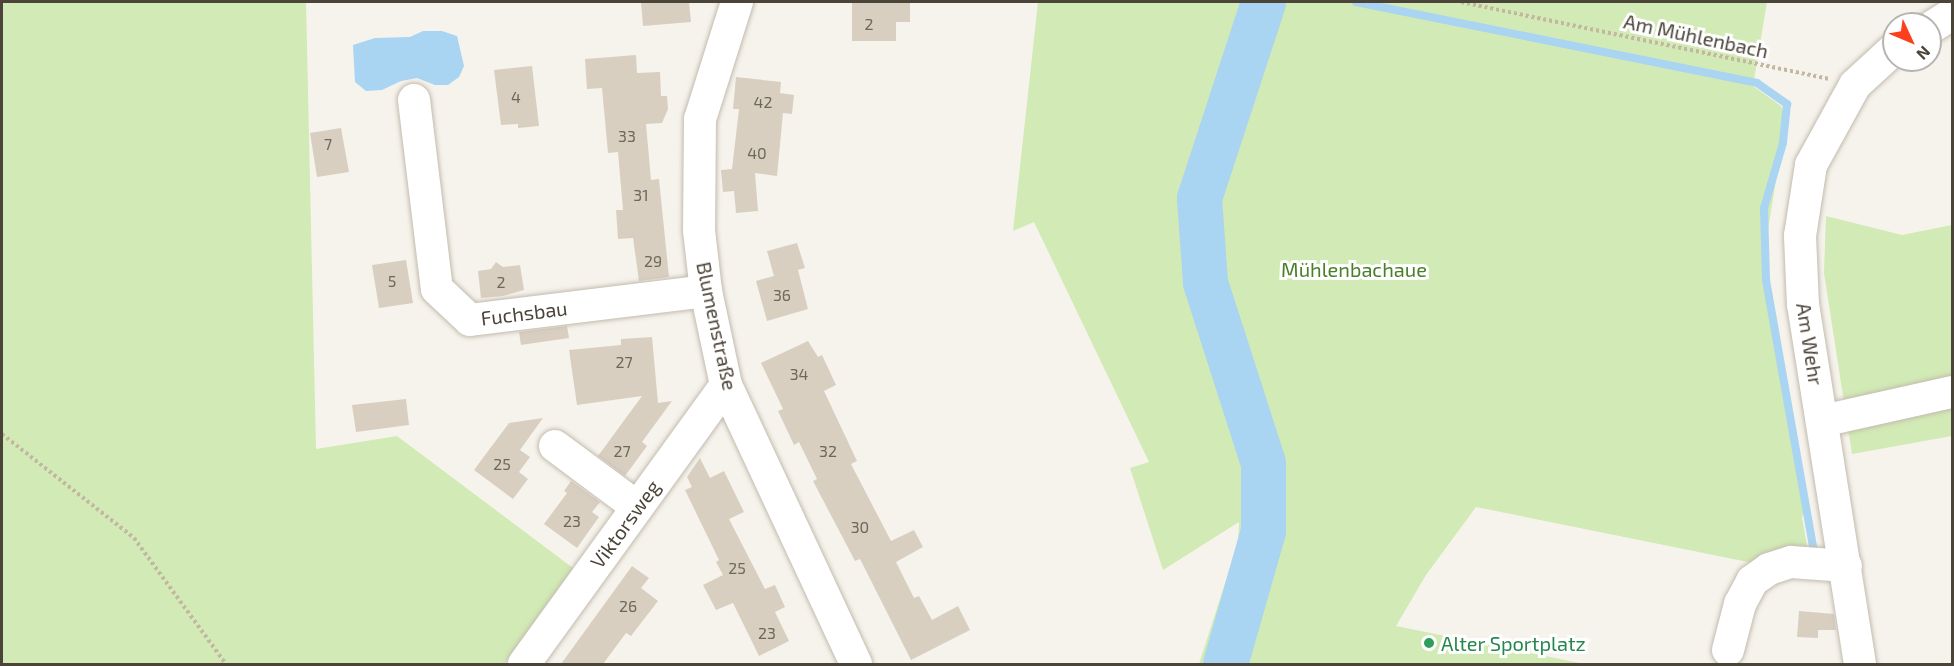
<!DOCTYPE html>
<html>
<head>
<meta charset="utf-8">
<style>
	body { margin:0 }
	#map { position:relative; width:1954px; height:666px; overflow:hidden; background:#f6f3ec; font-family:"Exo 2",sans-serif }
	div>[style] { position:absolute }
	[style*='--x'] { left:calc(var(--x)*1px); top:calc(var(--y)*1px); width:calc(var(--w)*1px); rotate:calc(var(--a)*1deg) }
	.green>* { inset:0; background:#d2eab5 }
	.water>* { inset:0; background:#a9d4f2 }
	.stream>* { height:8px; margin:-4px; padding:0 4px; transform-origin:4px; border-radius:4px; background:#a9d4f2 }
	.river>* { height:45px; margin:-22.5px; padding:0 22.5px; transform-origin:22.5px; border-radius:22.5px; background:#a9d4f2 }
	.building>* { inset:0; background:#d8cfc1 }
	.path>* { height:4px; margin-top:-2px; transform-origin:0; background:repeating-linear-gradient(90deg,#c4b79f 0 3px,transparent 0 6px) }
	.roads { filter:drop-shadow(0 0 2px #c2bbae) drop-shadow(0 0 2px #c2bbae) }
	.minor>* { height:32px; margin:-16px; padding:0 16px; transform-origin:16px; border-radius:16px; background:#fff }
	.dots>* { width:16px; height:16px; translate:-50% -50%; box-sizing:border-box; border:3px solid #fff; border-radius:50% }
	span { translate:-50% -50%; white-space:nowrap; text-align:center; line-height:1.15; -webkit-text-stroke:6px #fff; paint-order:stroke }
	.number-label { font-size:16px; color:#6e675b }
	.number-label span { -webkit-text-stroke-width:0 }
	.street-label { font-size:20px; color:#4b4439 }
	.park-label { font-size:20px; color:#4a7f2a }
	.leisure-label { font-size:20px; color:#27864d }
	.left { translate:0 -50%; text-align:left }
	.frame { position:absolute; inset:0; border:3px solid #4b4439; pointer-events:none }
	.north { position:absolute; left:1882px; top:12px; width:60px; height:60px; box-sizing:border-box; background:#fff; border:2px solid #b7b4b0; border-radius:50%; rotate:134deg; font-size:16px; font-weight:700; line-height:24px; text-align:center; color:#4b4439 }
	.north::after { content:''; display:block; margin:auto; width:21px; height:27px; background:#fc3f1d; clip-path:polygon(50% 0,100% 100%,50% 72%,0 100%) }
</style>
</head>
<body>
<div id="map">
	<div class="green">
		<i style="clip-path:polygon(2px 2px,306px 2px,316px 449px,397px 436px,573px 568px,504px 664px,2px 664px)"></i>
		<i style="clip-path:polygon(1038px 2px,1767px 2px,1753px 86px,1781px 106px,1786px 120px,1767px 235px,1768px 286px,1807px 507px,1802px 517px,1812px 575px,1476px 507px,1426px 575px,1396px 626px,1585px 664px,1199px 664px,1238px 543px,1239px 522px,1163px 570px,1130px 468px,1149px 462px,1034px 222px,1013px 231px)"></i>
		<i style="clip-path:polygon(1826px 216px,1902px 235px,1952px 225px,1952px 436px,1852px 454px,1824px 273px)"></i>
	</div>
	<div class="water">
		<i style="clip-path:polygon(423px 31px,442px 31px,457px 36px,464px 66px,459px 77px,448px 85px,435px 85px,417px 78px,401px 81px,382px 90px,366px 91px,355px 82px,353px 45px,375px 38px,410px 37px)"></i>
	</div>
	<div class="stream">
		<i style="--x:1356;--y:2;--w:409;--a:11.4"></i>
		<i style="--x:1757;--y:83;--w:37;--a:35"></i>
		<i style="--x:1787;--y:104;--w:39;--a:96"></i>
		<i style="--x:1783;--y:143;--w:68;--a:106.3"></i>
		<i style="--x:1764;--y:208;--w:72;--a:88.4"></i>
		<i style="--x:1766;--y:280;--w:282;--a:80"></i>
	</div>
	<div class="river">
		<i style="--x:1225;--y:664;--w:138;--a:-74.1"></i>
		<i style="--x:1263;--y:531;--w:68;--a:-90"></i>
		<i style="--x:1263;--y:463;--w:190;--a:-107.8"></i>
		<i style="--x:1205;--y:282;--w:84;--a:-94.1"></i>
		<i style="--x:1199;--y:198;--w:206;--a:-71.9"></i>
	</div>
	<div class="building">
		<i style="clip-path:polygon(641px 2px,689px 2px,691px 22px,643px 26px)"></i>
		<i style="clip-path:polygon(852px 2px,910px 2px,910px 22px,896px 22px,896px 41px,852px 41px)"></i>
		<i style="clip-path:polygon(636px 55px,637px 73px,660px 72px,661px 96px,667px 96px,668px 109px,662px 123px,646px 124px,651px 180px,659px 179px,669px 277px,639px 281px,633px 238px,618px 239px,616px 210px,623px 210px,618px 152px,608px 153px,602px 88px,587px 89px,585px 59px)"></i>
		<i style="clip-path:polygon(532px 66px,539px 126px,518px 128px,518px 124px,501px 125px,494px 70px)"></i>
		<i style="clip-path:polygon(736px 77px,781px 82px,780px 93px,794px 95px,792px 114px,783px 113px,777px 176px,755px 173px,758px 211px,736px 213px,734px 191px,723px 192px,721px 170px,732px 169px,739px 109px,733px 109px)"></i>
		<i style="clip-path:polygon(341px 128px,349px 172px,317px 177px,310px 133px)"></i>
		<i style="clip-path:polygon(797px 243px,805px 268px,798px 270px,808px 309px,767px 321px,756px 281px,774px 276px,767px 251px)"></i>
		<i style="clip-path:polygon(406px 260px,413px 303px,379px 308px,372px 265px)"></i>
		<i style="clip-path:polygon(496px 262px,503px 267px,520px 265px,524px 290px,503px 296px,481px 298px,478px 271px,491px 269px)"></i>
		<i style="clip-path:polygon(567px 326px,569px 338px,521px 345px,519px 332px)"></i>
		<i style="clip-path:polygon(652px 337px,658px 403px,672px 401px,642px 442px,647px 446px,625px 476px,598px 456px,642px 396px,577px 405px,569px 350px,621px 345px,621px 339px)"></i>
		<i style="clip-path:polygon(808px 341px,818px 357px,822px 355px,836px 385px,824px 391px,857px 461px,851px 464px,891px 541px,914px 530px,923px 547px,896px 562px,914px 598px,919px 596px,932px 620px,958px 606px,970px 630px,911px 660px,860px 559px,855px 561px,813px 481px,817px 479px,799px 442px,794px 445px,778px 411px,783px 409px,761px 363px)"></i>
		<i style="clip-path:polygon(406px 399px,409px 425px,356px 432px,352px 405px)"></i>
		<i style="clip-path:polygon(543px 418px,520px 450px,530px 457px,519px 472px,528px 479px,513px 499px,474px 470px,509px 423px)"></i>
		<i style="clip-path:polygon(700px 458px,710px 478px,724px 471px,744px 512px,729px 519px,765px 589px,775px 585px,785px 607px,775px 612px,789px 641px,759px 656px,733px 603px,716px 610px,703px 585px,723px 575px,716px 562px,719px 560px,685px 490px,692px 487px,687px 477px)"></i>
		<i style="clip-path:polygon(571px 481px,600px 502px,592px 512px,599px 517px,577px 548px,544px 524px,567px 493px,564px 491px)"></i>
		<i style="clip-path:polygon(632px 566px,649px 578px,641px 588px,658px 601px,631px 636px,626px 633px,603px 664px,561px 664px)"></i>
		<i style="clip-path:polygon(1799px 611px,1834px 614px,1836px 630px,1818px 630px,1818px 638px,1797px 637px)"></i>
	</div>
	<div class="path">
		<i style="--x:1461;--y:2;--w:375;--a:11.8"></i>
		<i style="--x:2;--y:434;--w:168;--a:38.2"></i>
		<i style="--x:134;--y:538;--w:156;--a:53.9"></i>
	</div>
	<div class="roads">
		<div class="minor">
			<i style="--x:737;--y:2;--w:123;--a:107.5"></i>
			<i style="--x:700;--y:119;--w:111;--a:90.5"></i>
			<i style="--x:699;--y:230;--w:61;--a:83.5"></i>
			<i style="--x:706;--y:291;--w:96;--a:78"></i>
			<i style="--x:726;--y:385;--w:308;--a:65"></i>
			<i style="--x:1930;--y:28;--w:26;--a:-32"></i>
			<i style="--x:414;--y:100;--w:190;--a:83.1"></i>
			<i style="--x:437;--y:289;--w:45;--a:43.2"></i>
			<i style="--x:470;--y:320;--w:238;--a:-7"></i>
			<i style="--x:1822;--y:421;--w:133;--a:-12.6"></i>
			<i style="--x:555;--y:446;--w:102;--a:36.6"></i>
			<i style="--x:1728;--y:650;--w:48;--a:-75.4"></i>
			<i style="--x:1740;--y:604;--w:26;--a:-62"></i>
			<i style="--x:1752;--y:581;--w:21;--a:-35"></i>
			<i style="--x:1769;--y:569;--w:23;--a:-18"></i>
			<i style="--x:1791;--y:562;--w:55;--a:4.2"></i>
			<i style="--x:524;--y:664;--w:344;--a:-54.1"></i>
			<i style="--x:1860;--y:664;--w:363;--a:-99"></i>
			<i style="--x:1803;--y:305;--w:69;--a:-92.5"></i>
			<i style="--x:1800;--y:236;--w:72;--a:-81.2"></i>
			<i style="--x:1811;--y:165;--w:91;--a:-61.2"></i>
			<i style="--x:1855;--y:85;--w:53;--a:-42.7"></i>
		</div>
	</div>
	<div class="dots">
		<i style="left:1429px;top:643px;background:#2e9e5b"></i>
	</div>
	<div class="number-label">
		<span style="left:869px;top:24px">2</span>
		<span style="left:516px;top:97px">4</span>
		<span style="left:763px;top:102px">42</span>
		<span style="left:627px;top:136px">33</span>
		<span style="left:328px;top:144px">7</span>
		<span style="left:757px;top:153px">40</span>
		<span style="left:641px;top:195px">31</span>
		<span style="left:653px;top:261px">29</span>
		<span style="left:392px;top:281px">5</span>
		<span style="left:501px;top:282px">2</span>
		<span style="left:782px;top:295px">36</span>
		<span style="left:624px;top:362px">27</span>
		<span style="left:799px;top:374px">34</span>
		<span style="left:622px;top:451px">27</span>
		<span style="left:828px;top:451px">32</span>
		<span style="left:502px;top:464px">25</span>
		<span style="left:572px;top:521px">23</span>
		<span style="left:860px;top:527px">30</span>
		<span style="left:737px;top:568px">25</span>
		<span style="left:628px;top:606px">26</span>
		<span style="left:767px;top:633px">23</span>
	</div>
	<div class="street-label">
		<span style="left:1696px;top:36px;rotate:12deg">Am Mühlenbach</span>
		<span style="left:524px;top:313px;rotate:-7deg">Fuchsbau</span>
		<span style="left:717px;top:326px;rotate:78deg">Blumenstraße</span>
		<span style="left:1810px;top:344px;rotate:81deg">Am Wehr</span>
		<span style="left:625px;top:524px;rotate:-54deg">Viktorsweg</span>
	</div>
	<div class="park-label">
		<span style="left:1354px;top:269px">Mühlenbachaue</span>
	</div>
	<div class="leisure-label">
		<span class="left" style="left:1441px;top:643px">Alter Sportplatz</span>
	</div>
	<div class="frame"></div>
	<div class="north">N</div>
</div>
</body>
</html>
